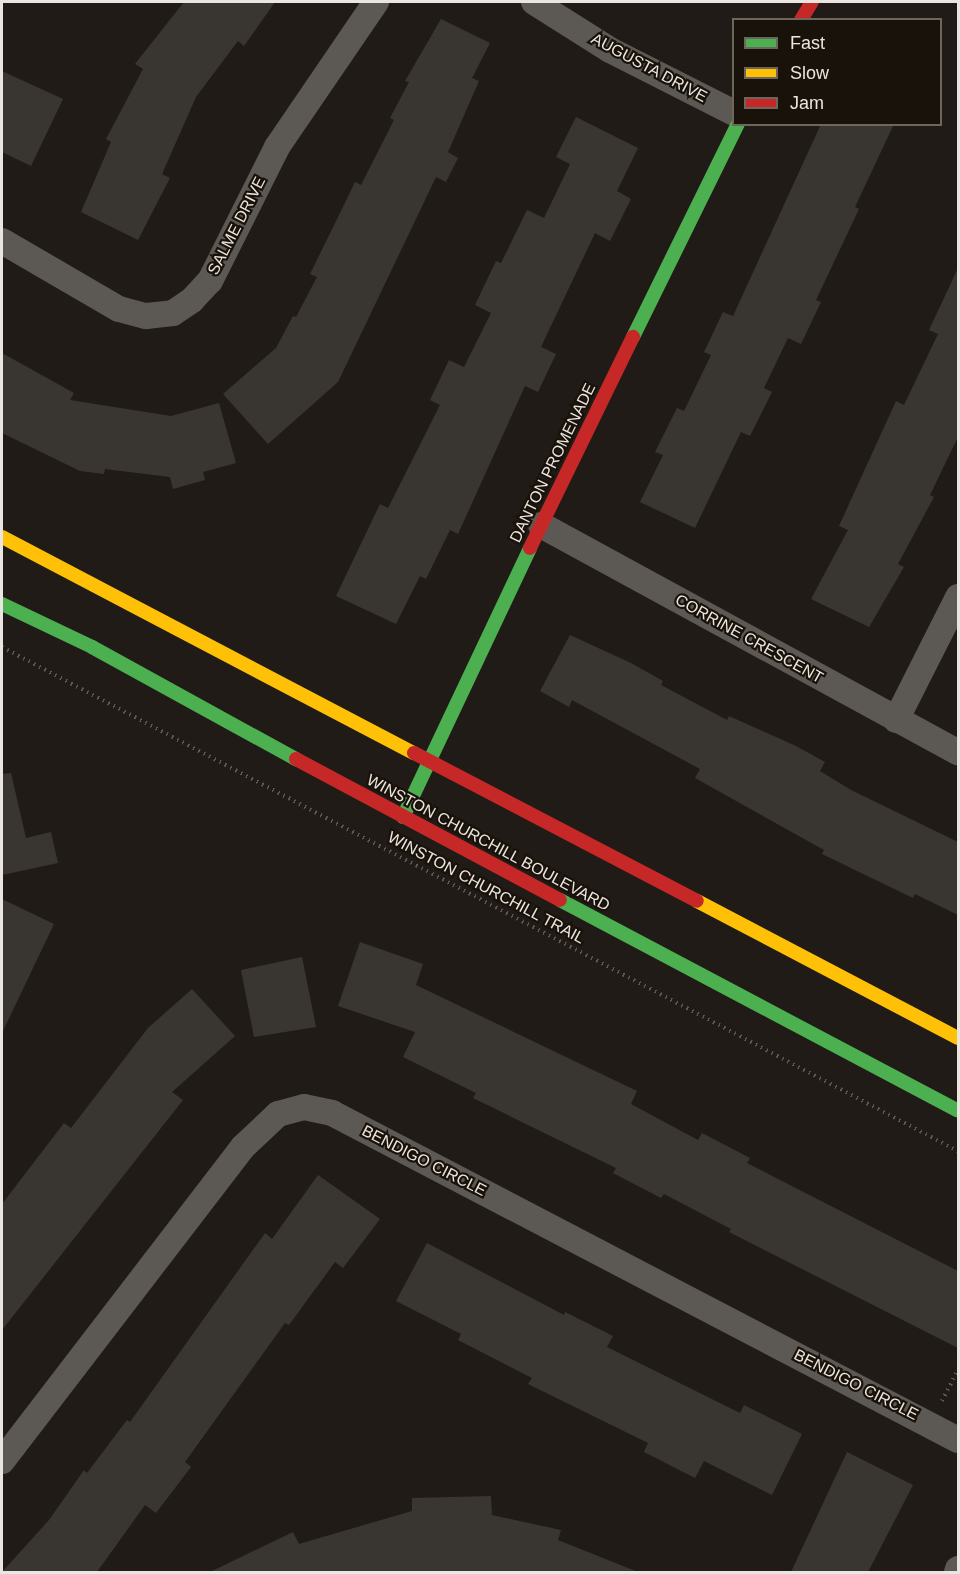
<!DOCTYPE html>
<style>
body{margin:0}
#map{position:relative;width:960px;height:1574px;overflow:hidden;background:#201b16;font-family:Helvetica,sans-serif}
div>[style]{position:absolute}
.building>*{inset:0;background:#393632}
.path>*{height:4px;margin-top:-2px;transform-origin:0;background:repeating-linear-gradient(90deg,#5b5855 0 1.5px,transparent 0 6px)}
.street>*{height:26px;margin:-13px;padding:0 13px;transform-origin:13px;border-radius:13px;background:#5c5955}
.fast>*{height:14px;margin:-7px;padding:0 7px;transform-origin:7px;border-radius:7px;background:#4caf50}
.slow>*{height:14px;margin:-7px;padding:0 7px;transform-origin:7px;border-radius:7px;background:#ffc107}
.jam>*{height:14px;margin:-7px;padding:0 7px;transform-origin:7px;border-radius:7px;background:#c62828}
span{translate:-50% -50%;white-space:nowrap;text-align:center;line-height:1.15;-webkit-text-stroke:4.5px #19120a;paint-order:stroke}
.street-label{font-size:16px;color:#ebe5df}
.frame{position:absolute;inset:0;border:3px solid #ebe5df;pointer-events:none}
.legend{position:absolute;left:732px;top:18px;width:210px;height:108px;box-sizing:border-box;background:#19120a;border:2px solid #6d665f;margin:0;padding:8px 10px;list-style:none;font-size:18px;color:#ebe5df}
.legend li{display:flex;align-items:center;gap:12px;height:30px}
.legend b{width:30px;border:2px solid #6d665f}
</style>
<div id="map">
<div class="building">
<div style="clip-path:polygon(184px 2px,275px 2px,244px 46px,238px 41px,196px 97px,162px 174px,170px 178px,138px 240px,81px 212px,111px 142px,106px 139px,143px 69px,135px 64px)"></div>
<div style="clip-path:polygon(441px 19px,490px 43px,472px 78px,479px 81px,448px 152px,458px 158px,446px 182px,436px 177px,338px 382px,268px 444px,223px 394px,276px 348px,293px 316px,296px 317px,317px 277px,310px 274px,341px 211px,355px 182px,361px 185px,394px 120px,390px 118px,409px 82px,405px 81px)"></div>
<div style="clip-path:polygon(2px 71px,63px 99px,31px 166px,2px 152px)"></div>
<div style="clip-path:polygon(576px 117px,638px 148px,617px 191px,631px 199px,610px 241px,595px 233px,541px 347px,556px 354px,538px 392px,525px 386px,458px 534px,450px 530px,426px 579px,420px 576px,396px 624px,336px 596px,380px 504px,388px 508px,440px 405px,430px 400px,449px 360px,464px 367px,491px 313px,475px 305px,496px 261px,501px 263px,527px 210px,544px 218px,570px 164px,556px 157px)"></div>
<div style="clip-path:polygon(821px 124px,894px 124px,855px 207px,859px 209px,816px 300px,821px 302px,801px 344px,788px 338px,764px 388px,772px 392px,750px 436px,741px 432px,695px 528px,640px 502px,663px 455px,655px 452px,677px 408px,684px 411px,711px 355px,704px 352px,723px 312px,733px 316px)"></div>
<div style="clip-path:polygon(958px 268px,958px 437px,930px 495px,934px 497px,898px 564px,904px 567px,869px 627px,811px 599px,848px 530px,839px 526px,896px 401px,904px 405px,938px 334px,929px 330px)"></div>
<div style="clip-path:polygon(2px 353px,74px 393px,70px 400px,171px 416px,219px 403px,236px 463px,203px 472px,205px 480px,173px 489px,170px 477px,105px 469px,104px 474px,80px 471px,2px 433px)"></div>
<div style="clip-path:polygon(570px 635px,631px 663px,663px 681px,661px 685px,727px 720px,729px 716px,796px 746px,825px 762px,820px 771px,851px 790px,958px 842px,958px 915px,915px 894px,913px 898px,822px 854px,824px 850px,695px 778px,700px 769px,572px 700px,569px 707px,540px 691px)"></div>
<div style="clip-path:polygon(11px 773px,26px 838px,51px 832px,58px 863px,2px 875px,2px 774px)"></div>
<div style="clip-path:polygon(2px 899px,54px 924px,2px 1033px)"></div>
<div style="clip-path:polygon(360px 942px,423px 964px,416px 985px,637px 1091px,631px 1104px,698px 1140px,702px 1133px,750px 1158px,747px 1163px,958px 1271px,958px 1348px,729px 1232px,731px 1229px,664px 1194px,661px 1198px,613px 1173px,616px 1168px,473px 1098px,476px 1093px,403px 1057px,415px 1032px,338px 1006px)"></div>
<div style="clip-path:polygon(302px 957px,316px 1027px,254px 1037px,241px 970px)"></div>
<div style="clip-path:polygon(192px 989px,235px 1036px,172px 1092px,183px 1100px,2px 1330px,2px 1204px,64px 1123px,71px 1128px,148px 1028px)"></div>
<div style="clip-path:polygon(318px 1175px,380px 1219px,343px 1268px,335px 1262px,289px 1325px,285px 1323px,185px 1462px,191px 1467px,156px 1513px,145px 1505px,97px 1572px,2px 1572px,49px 1520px,84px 1470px,87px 1473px,127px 1420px,130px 1422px,265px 1233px,272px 1239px)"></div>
<div style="clip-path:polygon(427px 1243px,564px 1315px,565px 1312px,613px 1336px,607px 1347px,740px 1413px,744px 1405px,802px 1434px,772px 1495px,704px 1461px,695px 1478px,644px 1452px,648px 1443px,528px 1384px,532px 1378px,458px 1340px,461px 1334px,396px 1301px)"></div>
<div style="clip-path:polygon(847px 1452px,913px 1485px,868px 1572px,791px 1572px)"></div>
<div style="clip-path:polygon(491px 1496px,492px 1515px,561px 1530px,558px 1540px,638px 1572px,210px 1572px,293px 1532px,299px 1544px,412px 1511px,412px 1498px)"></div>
</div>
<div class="path">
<div style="left:2px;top:647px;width:1081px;rotate:27.8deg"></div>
<div style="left:942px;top:1401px;width:35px;rotate:-63deg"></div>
</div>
<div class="street">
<div style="left:534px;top:2px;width:90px;rotate:32.3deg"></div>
<div style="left:610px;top:50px;width:139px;rotate:26.9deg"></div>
<div style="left:2px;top:241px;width:135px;rotate:30.2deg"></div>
<div style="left:119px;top:309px;width:28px;rotate:15deg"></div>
<div style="left:146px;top:316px;width:27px;rotate:-6deg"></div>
<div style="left:173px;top:313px;width:23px;rotate:-34deg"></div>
<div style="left:192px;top:300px;width:26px;rotate:-47deg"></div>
<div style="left:210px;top:281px;width:150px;rotate:-63.4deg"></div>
<div style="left:277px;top:147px;width:176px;rotate:-55.7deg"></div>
<div style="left:541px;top:525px;width:475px;rotate:28.6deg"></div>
<div style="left:896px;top:720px;width:138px;rotate:-63.2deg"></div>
<div style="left:2px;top:1461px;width:396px;rotate:-52.5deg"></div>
<div style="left:243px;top:1147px;width:48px;rotate:-43.3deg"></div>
<div style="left:278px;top:1114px;width:27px;rotate:-15deg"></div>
<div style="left:304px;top:1107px;width:29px;rotate:12deg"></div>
<div style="left:332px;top:1113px;width:706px;rotate:27.58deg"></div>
<div style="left:957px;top:1572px;width:3px;rotate:-72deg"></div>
</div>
<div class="fast">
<div style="left:633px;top:337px;width:237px;rotate:-63.8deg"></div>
<div style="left:2px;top:604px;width:100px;rotate:25.5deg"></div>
<div style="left:92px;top:647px;width:233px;rotate:28.8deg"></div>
<div style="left:403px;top:817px;width:297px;rotate:-64.7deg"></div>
<div style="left:560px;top:900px;width:450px;rotate:27.9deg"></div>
</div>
<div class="slow">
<div style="left:2px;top:537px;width:465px;rotate:27.7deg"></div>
<div style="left:697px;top:901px;width:295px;rotate:27.7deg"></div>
</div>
<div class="jam">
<div style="left:801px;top:20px;width:21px;rotate:-59deg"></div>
<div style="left:530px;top:548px;width:235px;rotate:-64deg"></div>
<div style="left:414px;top:753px;width:319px;rotate:27.6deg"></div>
<div style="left:296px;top:759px;width:299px;rotate:28.1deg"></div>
</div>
<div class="street-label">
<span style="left:649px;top:68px;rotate:28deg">AUGUSTA DRIVE</span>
<span style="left:237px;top:226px;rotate:-63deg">SALME DRIVE</span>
<span style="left:553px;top:463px;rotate:-64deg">DANTON PROMENADE</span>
<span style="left:749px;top:639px;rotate:29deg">CORRINE CRESCENT</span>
<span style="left:488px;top:843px;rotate:28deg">WINSTON CHURCHILL BOULEVARD</span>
<span style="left:486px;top:888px;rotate:28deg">WINSTON CHURCHILL TRAIL</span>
<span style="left:424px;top:1161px;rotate:27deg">BENDIGO CIRCLE</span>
<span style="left:856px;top:1385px;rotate:27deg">BENDIGO CIRCLE</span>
</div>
<div class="frame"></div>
<ul class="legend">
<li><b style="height:8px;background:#4caf50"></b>Fast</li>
<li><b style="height:8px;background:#ffc107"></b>Slow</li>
<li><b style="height:8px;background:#c62828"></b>Jam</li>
</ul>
</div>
